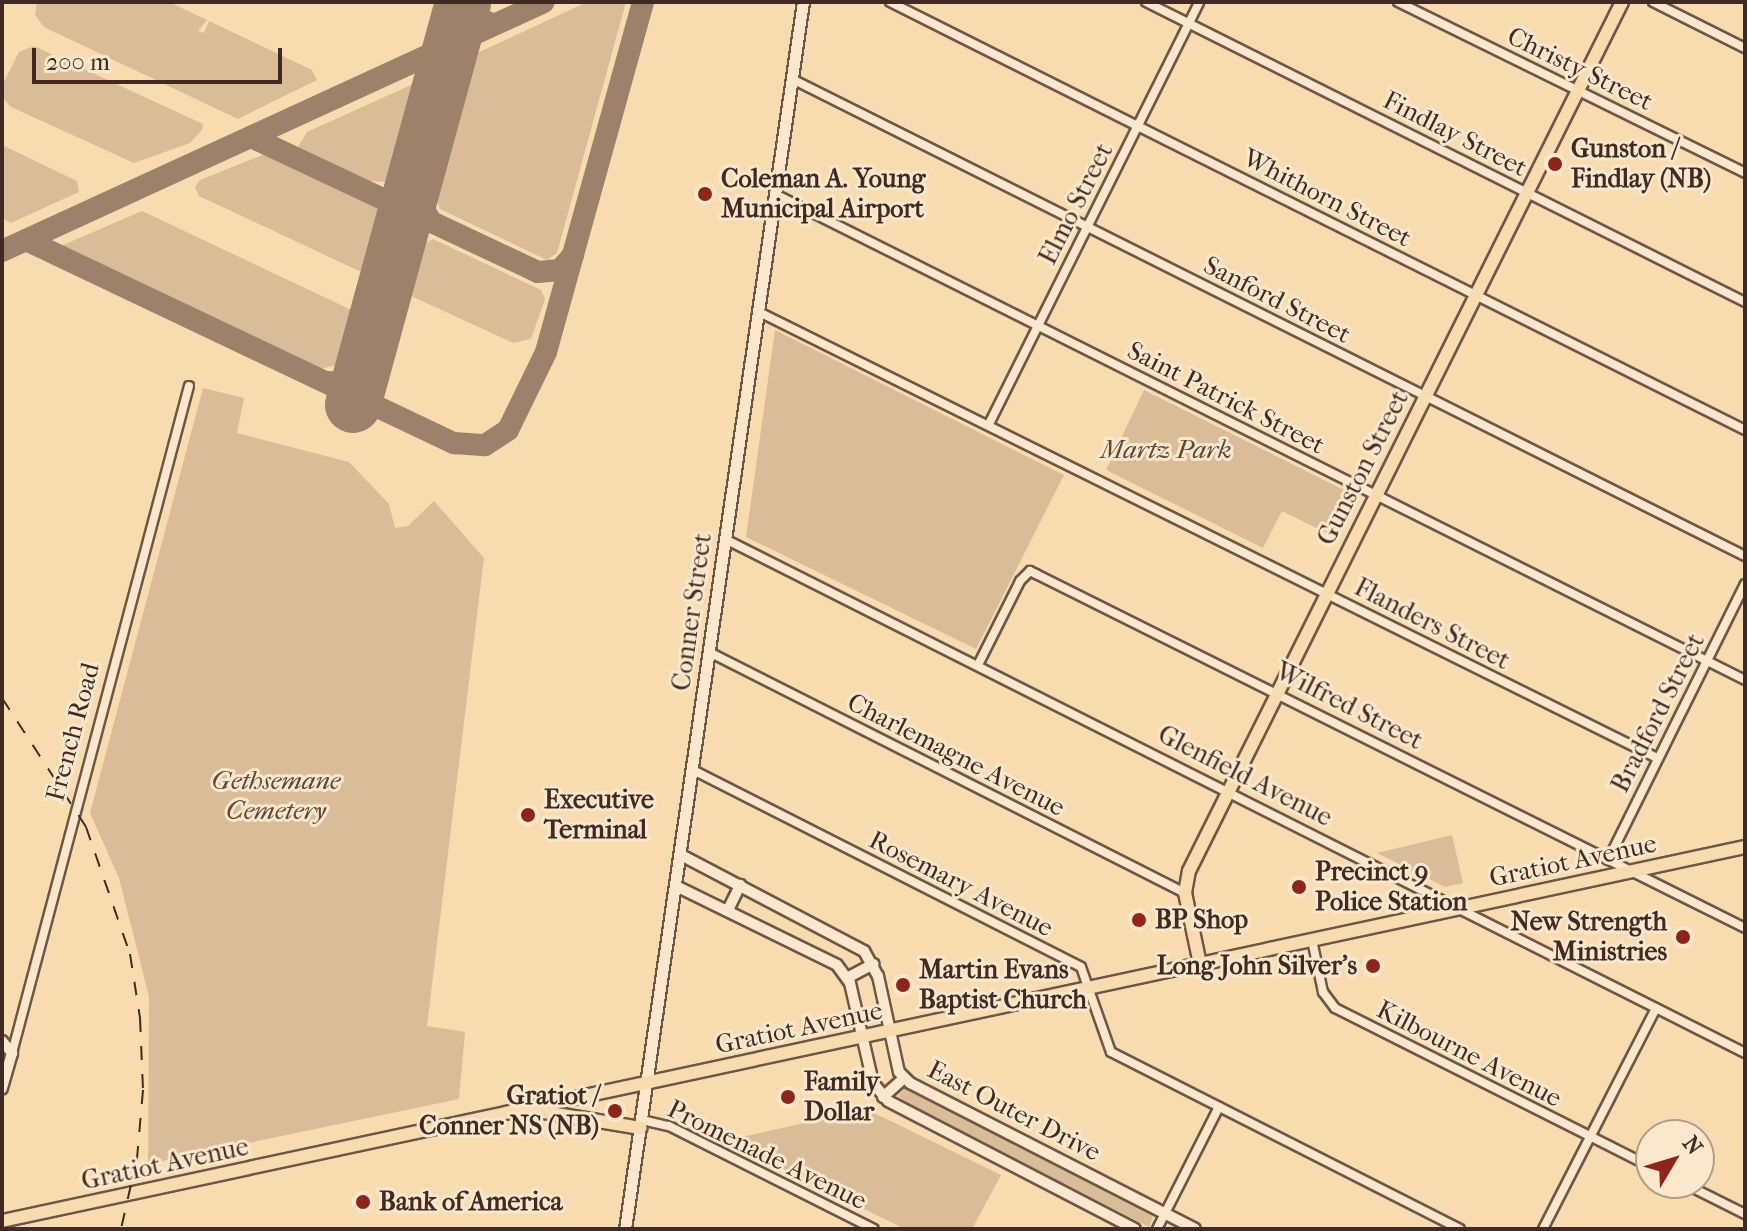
<!DOCTYPE html>
<style>
body{margin:0}
#map{position:relative;width:1747px;height:1231px;overflow:hidden;background:#f9dbb0;font-family:"IM FELL French Canon",serif}
div>[style]{position:absolute}
.green>*{inset:0;background:#dabd98}
.taxiway>*{height:22px;margin:-11px;padding:0 11px;transform-origin:11px;border-radius:11px;background:#9c826a}
.runway>*{height:56px;margin:-28px;padding:0 28px;transform-origin:28px;border-radius:28px;background:#9c826a}
.roads{filter:drop-shadow(2px 0 #6e5646) drop-shadow(-2px 0 #6e5646) drop-shadow(0 2px #6e5646) drop-shadow(0 -2px #6e5646)}
.minor>*{height:8px;margin:-4px;padding:0 4px;transform-origin:4px;border-radius:4px;background:#fbe8cc}
.tertiary>*{height:10px;margin:-5px;padding:0 5px;transform-origin:5px;border-radius:5px;background:#fbe8cc}
.secondary>*{height:11px;margin:-5.5px;padding:0 5.5px;transform-origin:5.5px;border-radius:5.5px;background:#fbe8cc}
.primary>*{height:12px;margin:-6px;padding:0 6px;transform-origin:6px;border-radius:6px;background:#f9dbb0}
.rail>*{height:2px;margin-top:-1px;transform-origin:0;background:repeating-linear-gradient(90deg,#402a23 0 14px,transparent 0 28px)}
.dots>*{width:22px;height:22px;translate:-50% -50%;box-sizing:border-box;border:4px solid #fbe8cc;border-radius:50%}
span{translate:-50% -50%;white-space:nowrap;text-align:center;line-height:1.15;-webkit-text-stroke:6px #fbe8cc;paint-order:stroke}
.street-label{font-size:26px;color:#402a23}
.poi-label{font-size:26px;color:#402a23;font-weight:700}
.left{translate:0 -50%;text-align:left}
.right{translate:-100% -50%;text-align:right}
.park-label{font-size:26px;color:#5f473a;font-style:italic}
.frame{position:absolute;inset:0;border:4px solid #402a23;pointer-events:none}
.north{position:absolute;left:1635px;top:1119px;width:80px;height:80px;box-sizing:border-box;background:#fbe8cc;border:2px solid #b09c88;border-radius:50%;rotate:52deg;font-size:22px;font-weight:700;line-height:32px;text-align:center;color:#402a23}
.north::after{content:'';display:block;margin:auto;width:28px;height:36px;background:#8f2418;clip-path:polygon(50% 0,100% 100%,50% 72%,0 100%)}
.scale{position:absolute;left:32px;top:48px;width:250px;height:36px;box-sizing:border-box;border:4px solid #402a23;border-top:0;padding-left:10px;font-size:24px;line-height:28px;white-space:nowrap;color:#402a23;-webkit-text-stroke:6px #fbe8cc;paint-order:stroke}
</style>
<div id="map">
<div class="green">
<div style="clip-path:polygon(37px 2px,169px 2px,207px 20px,198px 31px,204px 33px,209px 21px,312px 70px,317px 80px,238px 119px,44px 27px,35px 15px)"></div>
<div style="clip-path:polygon(587px 2px,626px 2px,557px 253px,547px 260px,440px 209px,432px 190px,465px 66px,475px 54px)"></div>
<div style="clip-path:polygon(34px 46px,203px 124px,202px 130px,190px 143px,134px 163px,11px 107px,3px 98px,3px 84px,19px 52px)"></div>
<div style="clip-path:polygon(411px 85px,418px 94px,395px 173px,386px 182px,369px 181px,298px 147px,307px 132px)"></div>
<div style="clip-path:polygon(2px 145px,77px 181px,79px 192px,11px 223px,2px 218px)"></div>
<div style="clip-path:polygon(265px 154px,378px 208px,382px 223px,370px 267px,359px 271px,199px 196px,195px 187px,200px 180px)"></div>
<div style="clip-path:polygon(142px 211px,358px 313px,343px 364px,320px 369px,61px 246px)"></div>
<div style="clip-path:polygon(433px 239px,541px 290px,545px 299px,531px 339px,513px 343px,411px 296px,406px 282px,416px 248px)"></div>
<div style="clip-path:polygon(775px 330px,1064px 475px,976px 649px,746px 537px)"></div>
<div style="clip-path:polygon(203px 388px,244px 398px,237px 433px,349px 462px,389px 504px,395px 528px,408px 526px,434px 501px,484px 558px,427px 1026px,465px 1032px,459px 1099px,148px 1164px,149px 997px,119px 878px,90px 813px)"></div>
<div style="clip-path:polygon(1144px 390px,1358px 497px,1337px 538px,1282px 511px,1263px 548px,1106px 470px)"></div>
<div style="clip-path:polygon(1452px 835px,1463px 883px,1445px 887px,1377px 853px)"></div>
<div style="clip-path:polygon(905px 1088px,1147px 1212px,1153px 1217px,1149px 1227px,911px 1106px,898px 1096px)"></div>
<div style="clip-path:polygon(866px 1109px,1001px 1175px,972px 1229px,905px 1229px,724px 1141px)"></div>
</div>
<div class="taxiway">
<div style="left:468px;top:2px;width:16px;rotate:60deg"></div>
<div style="left:476px;top:16px;width:19px;rotate:28deg"></div>
<div style="left:251px;top:137px;width:317px;rotate:25.2deg"></div>
<div style="left:538px;top:272px;width:22px;rotate:-5deg"></div>
<div style="left:560px;top:270px;width:20px;rotate:-49deg"></div>
<div style="left:419px;top:166px;width:33px;rotate:93deg"></div>
<div style="left:417px;top:199px;width:25px;rotate:58deg"></div>
<div style="left:26px;top:240px;width:474px;rotate:25.4deg"></div>
<div style="left:454px;top:443px;width:31px;rotate:4deg"></div>
<div style="left:485px;top:445px;width:27px;rotate:-33deg"></div>
<div style="left:508px;top:430px;width:87px;rotate:-64deg"></div>
<div style="left:546px;top:352px;width:363px;rotate:-74.5deg"></div>
<div style="left:2px;top:251px;width:596px;rotate:-24.67deg"></div>
<div style="left:327px;top:382px;width:19px;rotate:3deg"></div>
<div style="left:346px;top:383px;width:19px;rotate:-35deg"></div>
</div>
<div class="runway">
<div style="left:353px;top:405px;width:418px;rotate:-74.7deg"></div>
</div>
<div class="roads">
<div class="minor">
<div style="left:890px;top:2px;width:956px;rotate:26.59deg"></div>
<div style="left:1146px;top:2px;width:670px;rotate:26.6deg"></div>
<div style="left:1398px;top:2px;width:387px;rotate:26.2deg"></div>
<div style="left:1653px;top:2px;width:103px;rotate:26.6deg"></div>
<div style="left:792px;top:79px;width:1066px;rotate:26.59deg"></div>
<div style="left:775px;top:194px;width:1085px;rotate:26.61deg"></div>
<div style="left:759px;top:312px;width:1003px;rotate:26.41deg"></div>
<div style="left:989px;top:424px;width:471px;rotate:-63.5deg"></div>
<div style="left:725px;top:539px;width:1142px;rotate:26.74deg"></div>
<div style="left:709px;top:652px;width:534px;rotate:26.85deg"></div>
<div style="left:978px;top:665px;width:94px;rotate:-63.4deg"></div>
<div style="left:1020px;top:581px;width:14px;rotate:-45deg"></div>
<div style="left:1030px;top:571px;width:7px;rotate:27deg"></div>
<div style="left:1036px;top:574px;width:792px;rotate:26.53deg"></div>
<div style="left:693px;top:770px;width:435px;rotate:26.9deg"></div>
<div style="left:1081px;top:967px;width:90px;rotate:70.6deg"></div>
<div style="left:1111px;top:1052px;width:391px;rotate:26.9deg"></div>
<div style="left:1608px;top:860px;width:308px;rotate:-63.6deg"></div>
<div style="left:1312px;top:940px;width:53px;rotate:78.1deg"></div>
<div style="left:1323px;top:992px;width:20px;rotate:53deg"></div>
<div style="left:1335px;top:1008px;width:354px;rotate:26.7deg"></div>
<div style="left:12px;top:1053px;width:690px;rotate:-75.14deg"></div>
<div style="left:642px;top:1120px;width:28px;rotate:13deg"></div>
<div style="left:669px;top:1126px;width:229px;rotate:26.7deg"></div>
<div style="left:1683px;top:1183px;width:69px;rotate:26.6deg"></div>
<div style="left:1157px;top:1229px;width:137px;rotate:-63.1deg"></div>
<div style="left:1543px;top:1229px;width:248px;rotate:-62.9deg"></div>
</div>
<div class="tertiary">
<div style="left:681px;top:855px;width:207px;rotate:27.7deg"></div>
<div style="left:864px;top:951px;width:29px;rotate:61deg"></div>
<div style="left:878px;top:976px;width:98px;rotate:77.7deg"></div>
<div style="left:899px;top:1072px;width:16px;rotate:45deg"></div>
<div style="left:910px;top:1083px;width:320px;rotate:27.1deg"></div>
<div style="left:676px;top:886px;width:179px;rotate:26.1deg"></div>
<div style="left:837px;top:965px;width:22px;rotate:54deg"></div>
<div style="left:850px;top:983px;width:103px;rotate:77deg"></div>
<div style="left:873px;top:1083px;width:23px;rotate:50deg"></div>
<div style="left:888px;top:1101px;width:278px;rotate:27.4deg"></div>
<div style="left:728px;top:910px;width:28px;rotate:-64deg"></div>
<div style="left:847px;top:978px;width:30px;rotate:-28deg"></div>
<div style="left:2px;top:1041px;width:16px;rotate:50deg"></div>
<div style="left:12px;top:1053px;width:37px;rotate:106deg"></div>
<div style="left:883px;top:1097px;width:28px;rotate:-42deg"></div>
</div>
<div class="secondary">
<div style="left:625px;top:1229px;width:1240px;rotate:-81.75deg"></div>
</div>
<div class="primary">
<div style="left:1200px;top:964px;width:73px;rotate:-101.9deg"></div>
<div style="left:1185px;top:893px;width:22px;rotate:-80deg"></div>
<div style="left:1189px;top:871px;width:971px;rotate:-63.51deg"></div>
<div style="left:532px;top:1110px;width:110px;rotate:9.4deg"></div>
<div style="left:2px;top:1221px;width:1783px;rotate:-12.11deg"></div>
</div>
</div>
<div class="rail">
<div style="left:2px;top:698px;width:154px;rotate:56.9deg"></div>
<div style="left:86px;top:827px;width:134px;rotate:70.9deg"></div>
<div style="left:130px;top:954px;width:65px;rotate:81.1deg"></div>
<div style="left:140px;top:1018px;width:72px;rotate:87.6deg"></div>
<div style="left:143px;top:1090px;width:68px;rotate:95deg"></div>
<div style="left:137px;top:1158px;width:73px;rotate:102.7deg"></div>
</div>
<div class="dots">
<div style="left:1555px;top:164px;background:#8f2418"></div>
<div style="left:705px;top:194px;background:#8f2418"></div>
<div style="left:528px;top:815px;background:#8f2418"></div>
<div style="left:1299px;top:887px;background:#8f2418"></div>
<div style="left:1139px;top:920px;background:#8f2418"></div>
<div style="left:1683px;top:937px;background:#8f2418"></div>
<div style="left:1373px;top:966px;background:#8f2418"></div>
<div style="left:903px;top:985px;background:#8f2418"></div>
<div style="left:788px;top:1097px;background:#8f2418"></div>
<div style="left:615px;top:1111px;background:#8f2418"></div>
<div style="left:363px;top:1202px;background:#8f2418"></div>
</div>
<div class="street-label">
<span style="left:1580px;top:69px;rotate:26deg">Christy Street</span>
<span style="left:1455px;top:134px;rotate:27deg">Findlay Street</span>
<span style="left:1327px;top:198px;rotate:27deg">Whithorn Street</span>
<span style="left:1076px;top:204px;rotate:-63deg">Elmo Street</span>
<span style="left:1277px;top:300px;rotate:27deg">Sanford Street</span>
<span style="left:1226px;top:398px;rotate:27deg">Saint Patrick Street</span>
<span style="left:1363px;top:468px;rotate:-63deg">Gunston Street</span>
<span style="left:692px;top:612px;rotate:-82deg">Conner Street</span>
<span style="left:1432px;top:624px;rotate:27deg">Flanders Street</span>
<span style="left:1349px;top:706px;rotate:27deg">Wilfred Street</span>
<span style="left:1658px;top:713px;rotate:-63deg">Bradford Street</span>
<span style="left:73px;top:732px;rotate:-75deg">French Road</span>
<span style="left:956px;top:755px;rotate:27deg">Charlemagne Avenue</span>
<span style="left:1245px;top:776px;rotate:27deg">Glenfield Avenue</span>
<span style="left:1573px;top:861px;rotate:-12deg">Gratiot Avenue</span>
<span style="left:961px;top:884px;rotate:27deg">Rosemary Avenue</span>
<span style="left:799px;top:1028px;rotate:-12deg">Gratiot Avenue</span>
<span style="left:1469px;top:1054px;rotate:27deg">Kilbourne Avenue</span>
<span style="left:1014px;top:1111px;rotate:27deg">East Outer Drive</span>
<span style="left:767px;top:1155px;rotate:26deg">Promenade Avenue</span>
<span style="left:165px;top:1164px;rotate:-12deg">Gratiot Avenue</span>
</div>
<div class="poi-label">
<span class="left" style="left:1571px;top:164px">Gunston /<br>Findlay (NB)</span>
<span class="left" style="left:721px;top:194px">Coleman A. Young<br>Municipal Airport</span>
<span class="left" style="left:544px;top:815px">Executive<br>Terminal</span>
<span class="left" style="left:1315px;top:887px">Precinct 9<br>Police Station</span>
<span class="left" style="left:1155px;top:920px">BP Shop</span>
<span class="right" style="left:1667px;top:937px">New Strength<br>Ministries</span>
<span class="right" style="left:1357px;top:966px">Long John Silver's</span>
<span class="left" style="left:919px;top:985px">Martin Evans<br>Baptist Church</span>
<span class="left" style="left:804px;top:1097px">Family<br>Dollar</span>
<span class="right" style="left:599px;top:1111px">Gratiot /<br>Conner NS (NB)</span>
<span class="left" style="left:379px;top:1202px">Bank of America</span>
</div>
<div class="park-label">
<span style="left:1166px;top:450px">Martz Park</span>
<span style="left:276px;top:796px">Gethsemane<br>Cemetery</span>
</div>
<div class="frame"></div>
<div class="north">N</div>
<div class="scale">200 m</div>
</div>
